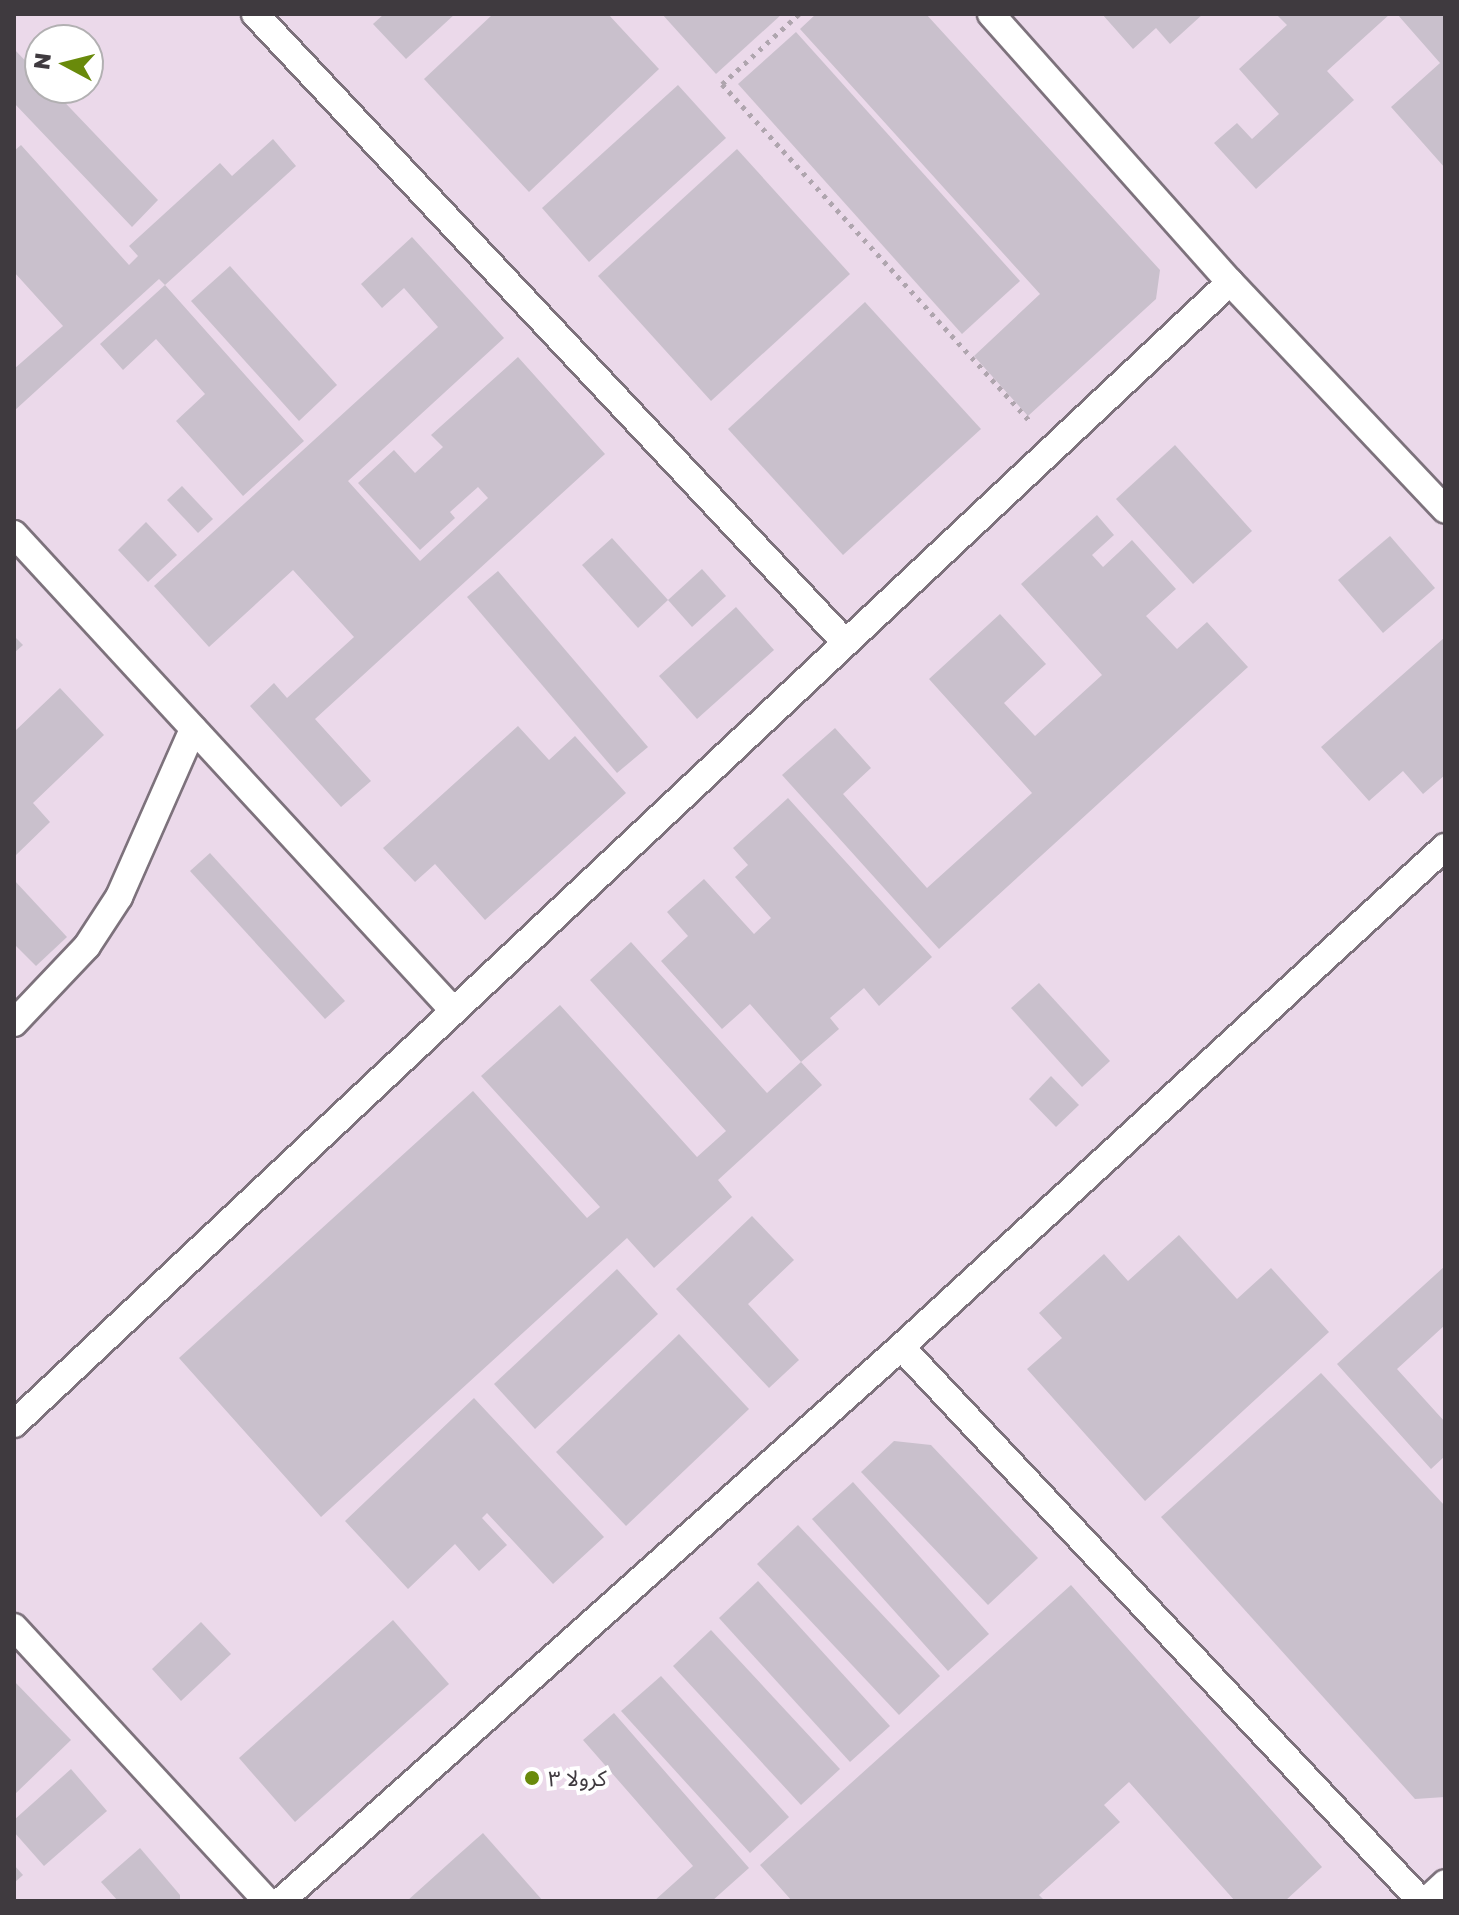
<!DOCTYPE html>
<meta charset="utf-8">
<style>
body{margin:0}
#map{position:relative;width:1459px;height:1915px;overflow:hidden;background:#f5e9f4;font-family:"Golos Text","Noto Sans Arabic",sans-serif}
div>[style]{position:absolute}
.built>*{inset:0;background:#ebd9ea}
.building>*{inset:0;background:#c9c0cc}
.path>*{height:5px;margin-top:-2.5px;transform-origin:0;background:repeating-linear-gradient(90deg,#afa5ae 0 4px,transparent 0 10px)}
.roads{filter:drop-shadow(2px 0 #7d727c) drop-shadow(-2px 0 #7d727c) drop-shadow(0 2px #7d727c) drop-shadow(0 -2px #7d727c)}
.service>*{height:26px;margin:-13px;padding:0 13px;transform-origin:13px;border-radius:13px;background:#fff}
.dots>*{width:22px;height:22px;translate:-50% -50%;box-sizing:border-box;border:4px solid #fff;border-radius:50%}
span{translate:-50% -50%;white-space:nowrap;text-align:center;line-height:1.15;-webkit-text-stroke:8px #fff;paint-order:stroke}
.poi-label{font-size:22px;color:#3f3a3f}
.left{translate:0 -50%;text-align:left}
.frame{position:absolute;inset:0;border:16px solid #3f3a3f;pointer-events:none}
.north{position:absolute;left:24px;top:24px;width:80px;height:80px;box-sizing:border-box;background:#fff;border:2px solid #b2b0b2;border-radius:50%;rotate:277deg;font-size:22px;font-weight:700;line-height:32px;text-align:center;color:#3f3a3f}
.north::after{content:'';display:block;margin:auto;width:28px;height:36px;background:#698a0b;clip-path:polygon(50% 0,100% 100%,50% 72%,0 100%)}
</style>
<div id="map">
<div class="built">
<div style="clip-path:polygon(evenodd,14px 14px,1445px 14px,1445px 1901px,14px 1901px,14px 14px,40px 40px,88px 40px,88px 88px,40px 88px,40px 40px)"></div>
</div>
<div class="building">
<div style="clip-path:polygon(384px 14px,455px 14px,406px 59px,373px 24px)"></div>
<div style="clip-path:polygon(493px 14px,608px 14px,659px 69px,529px 192px,424px 79px)"></div>
<div style="clip-path:polygon(662px 14px,782px 14px,716px 74px)"></div>
<div style="clip-path:polygon(816px 14px,926px 14px,1160px 270px,1156px 299px,1028px 416px,974px 356px,1040px 294px,800px 29px)"></div>
<div style="clip-path:polygon(1102px 14px,1203px 14px,1170px 44px,1156px 28px,1133px 49px)"></div>
<div style="clip-path:polygon(1276px 14px,1390px 14px,1327px 71px,1354px 100px,1256px 189px,1214px 143px,1237px 123px,1252px 139px,1279px 114px,1239px 69px,1287px 25px)"></div>
<div style="clip-path:polygon(1397px 14px,1445px 14px,1445px 168px,1391px 107px,1440px 63px)"></div>
<div style="clip-path:polygon(796px 32px,1020px 281px,962px 334px,738px 84px)"></div>
<div style="clip-path:polygon(14px 49px,40px 76px,40px 88px,51px 88px,158px 200px,132px 227px,14px 103px)"></div>
<div style="clip-path:polygon(678px 85px,726px 138px,589px 262px,542px 208px)"></div>
<div style="clip-path:polygon(273px 139px,296px 166px,165px 285px,159px 279px,14px 411px,14px 369px,63px 326px,14px 272px,14px 151px,21px 145px,129px 265px,138px 256px,129px 246px,220px 163px,232px 176px)"></div>
<div style="clip-path:polygon(737px 149px,850px 274px,711px 401px,598px 276px)"></div>
<div style="clip-path:polygon(412px 237px,504px 338px,348px 481px,420px 561px,488px 498px,478px 487px,450px 512px,455px 518px,420px 550px,358px 483px,394px 450px,415px 473px,443px 447px,431px 435px,518px 357px,605px 454px,315px 719px,371px 781px,341px 807px,250px 706px,274px 683px,287px 698px,354px 637px,293px 570px,209px 647px,154px 586px,438px 327px,404px 288px,382px 308px,361px 284px)"></div>
<div style="clip-path:polygon(230px 266px,337px 385px,299px 421px,191px 301px)"></div>
<div style="clip-path:polygon(165px 285px,304px 441px,243px 496px,176px 421px,205px 394px,156px 339px,123px 370px,100px 344px)"></div>
<div style="clip-path:polygon(865px 302px,981px 429px,843px 555px,728px 429px)"></div>
<div style="clip-path:polygon(1175px 445px,1252px 531px,1193px 584px,1116px 499px)"></div>
<div style="clip-path:polygon(182px 486px,213px 519px,198px 533px,167px 500px)"></div>
<div style="clip-path:polygon(1097px 515px,1114px 535px,1092px 555px,1103px 567px,1132px 540px,1176px 589px,1146px 616px,1177px 649px,1207px 622px,1248px 667px,939px 949px,782px 775px,835px 728px,871px 768px,843px 794px,927px 888px,1032px 793px,929px 679px,1000px 614px,1046px 664px,1004px 703px,1035px 736px,1102px 675px,1021px 584px)"></div>
<div style="clip-path:polygon(146px 522px,177px 555px,148px 582px,118px 550px)"></div>
<div style="clip-path:polygon(1390px 536px,1435px 588px,1383px 633px,1338px 580px)"></div>
<div style="clip-path:polygon(612px 538px,668px 600px,638px 628px,582px 565px)"></div>
<div style="clip-path:polygon(702px 569px,726px 596px,692px 627px,668px 600px)"></div>
<div style="clip-path:polygon(498px 571px,648px 747px,617px 773px,467px 597px)"></div>
<div style="clip-path:polygon(736px 607px,774px 650px,697px 719px,659px 676px)"></div>
<div style="clip-path:polygon(14px 636px,23px 645px,14px 653px)"></div>
<div style="clip-path:polygon(1445px 637px,1445px 775px,1423px 794px,1403px 771px,1369px 801px,1321px 747px)"></div>
<div style="clip-path:polygon(60px 688px,104px 735px,33px 803px,50px 822px,14px 857px,14px 732px)"></div>
<div style="clip-path:polygon(518px 726px,549px 760px,575px 736px,626px 793px,485px 920px,435px 864px,415px 882px,383px 848px)"></div>
<div style="clip-path:polygon(788px 798px,932px 957px,879px 1006px,864px 988px,830px 1018px,839px 1029px,801px 1062px,750px 1004px,722px 1029px,661px 961px,688px 936px,667px 912px,704px 879px,754px 934px,771px 918px,735px 877px,748px 865px,733px 848px)"></div>
<div style="clip-path:polygon(210px 853px,345px 1001px,325px 1019px,190px 871px)"></div>
<div style="clip-path:polygon(14px 880px,67px 937px,36px 966px,14px 944px)"></div>
<div style="clip-path:polygon(631px 942px,767px 1093px,801px 1062px,822px 1085px,718px 1180px,732px 1197px,654px 1268px,627px 1238px,321px 1517px,179px 1358px,473px 1091px,587px 1218px,600px 1207px,481px 1076px,560px 1005px,697px 1157px,726px 1131px,590px 980px)"></div>
<div style="clip-path:polygon(1039px 983px,1110px 1061px,1082px 1087px,1011px 1008px)"></div>
<div style="clip-path:polygon(1051px 1076px,1079px 1105px,1056px 1127px,1029px 1099px)"></div>
<div style="clip-path:polygon(752px 1216px,794px 1260px,748px 1304px,799px 1360px,769px 1388px,676px 1289px)"></div>
<div style="clip-path:polygon(1179px 1235px,1237px 1299px,1271px 1268px,1329px 1332px,1145px 1501px,1027px 1369px,1062px 1338px,1039px 1313px,1104px 1254px,1128px 1281px)"></div>
<div style="clip-path:polygon(1445px 1266px,1445px 1325px,1397px 1369px,1445px 1422px,1445px 1456px,1431px 1469px,1337px 1364px)"></div>
<div style="clip-path:polygon(617px 1269px,658px 1314px,535px 1429px,494px 1384px)"></div>
<div style="clip-path:polygon(679px 1334px,749px 1409px,626px 1526px,556px 1452px)"></div>
<div style="clip-path:polygon(1321px 1373px,1445px 1506px,1445px 1797px,1415px 1799px,1161px 1517px)"></div>
<div style="clip-path:polygon(474px 1398px,604px 1537px,553px 1584px,487px 1513px,482px 1518px,507px 1545px,479px 1571px,455px 1544px,408px 1589px,345px 1521px)"></div>
<div style="clip-path:polygon(894px 1441px,931px 1445px,1038px 1558px,988px 1605px,861px 1472px)"></div>
<div style="clip-path:polygon(853px 1482px,989px 1634px,948px 1671px,812px 1519px)"></div>
<div style="clip-path:polygon(798px 1525px,940px 1676px,899px 1715px,757px 1564px)"></div>
<div style="clip-path:polygon(758px 1581px,890px 1726px,850px 1762px,719px 1618px)"></div>
<div style="clip-path:polygon(1071px 1585px,1322px 1867px,1285px 1901px,1235px 1901px,1129px 1782px,1104px 1805px,1120px 1822px,1039px 1895px,1045px 1901px,792px 1901px,760px 1865px)"></div>
<div style="clip-path:polygon(393px 1620px,449px 1684px,295px 1822px,239px 1758px)"></div>
<div style="clip-path:polygon(201px 1622px,231px 1654px,181px 1701px,152px 1669px)"></div>
<div style="clip-path:polygon(711px 1630px,840px 1769px,801px 1805px,673px 1666px)"></div>
<div style="clip-path:polygon(661px 1676px,789px 1817px,750px 1853px,621px 1711px)"></div>
<div style="clip-path:polygon(14px 1681px,71px 1740px,14px 1795px)"></div>
<div style="clip-path:polygon(614px 1713px,749px 1868px,712px 1901px,654px 1901px,693px 1866px,583px 1740px)"></div>
<div style="clip-path:polygon(71px 1769px,107px 1811px,44px 1866px,14px 1832px,14px 1820px)"></div>
<div style="clip-path:polygon(483px 1833px,543px 1901px,407px 1901px,457px 1856px)"></div>
<div style="clip-path:polygon(140px 1848px,180px 1895px,180px 1901px,118px 1901px,101px 1882px)"></div>
<div style="clip-path:polygon(14px 1865px,23px 1875px,14px 1883px)"></div>
</div>
<div class="path">
<div style="left:799px;top:14px;width:104px;rotate:137.7deg"></div>
<div style="left:722px;top:84px;width:455px;rotate:47.6deg"></div>
</div>
<div class="roads">
<div class="service">
<div style="left:255px;top:14px;width:862px;rotate:46.79deg"></div>
<div style="left:991px;top:14px;width:359px;rotate:48.3deg"></div>
<div style="left:1230px;top:282px;width:313px;rotate:46.6deg"></div>
<div style="left:14px;top:534px;width:648px;rotate:47.32deg"></div>
<div style="left:14px;top:1023px;width:106px;rotate:-46.5deg"></div>
<div style="left:87px;top:946px;width:59px;rotate:-56.9deg"></div>
<div style="left:119px;top:897px;width:184px;rotate:-66.2deg"></div>
<div style="left:901px;top:1347px;width:760px;rotate:46.81deg"></div>
<div style="left:14px;top:1424px;width:1668px;rotate:-43.2deg"></div>
<div style="left:14px;top:1627px;width:373px;rotate:47.3deg"></div>
<div style="left:281px;top:1901px;width:831px;rotate:-41.78deg"></div>
<div style="left:901px;top:1347px;width:739px;rotate:-42.59deg"></div>
<div style="left:1426px;top:1901px;width:26px;rotate:-43deg"></div>
</div>
</div>
<div class="dots">
<div style="left:532px;top:1778px;background:#698a0b"></div>
</div>
<div class="poi-label">
<span class="left" style="left:548px;top:1778px">كرولا ٣</span>
</div>
<div class="frame"></div>
<div class="north">N</div>
</div>
